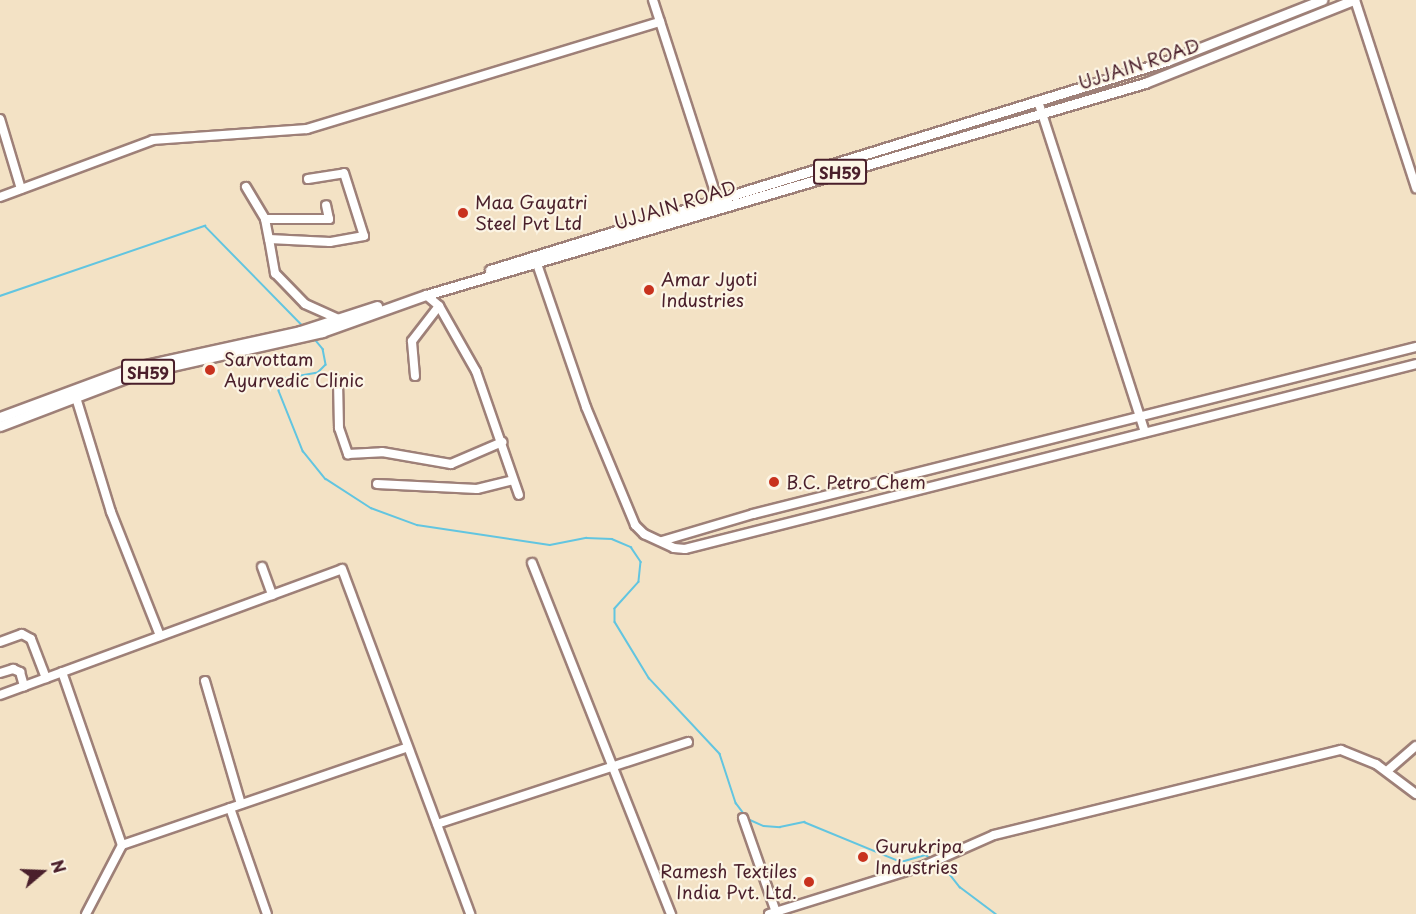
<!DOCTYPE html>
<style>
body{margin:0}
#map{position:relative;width:1416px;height:914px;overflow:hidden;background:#f3e2c5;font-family:"Playpen Sans",sans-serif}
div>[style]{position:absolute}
.stream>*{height:1.5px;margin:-0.75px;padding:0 0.75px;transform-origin:0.75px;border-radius:0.75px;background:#62c5e0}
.roads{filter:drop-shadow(2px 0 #9e8078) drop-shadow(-2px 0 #9e8078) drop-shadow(0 2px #9e8078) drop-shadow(0 -2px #9e8078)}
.minor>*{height:8px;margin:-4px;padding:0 4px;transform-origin:4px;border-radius:4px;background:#fff}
.major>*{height:9px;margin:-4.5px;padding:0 4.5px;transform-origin:4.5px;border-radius:4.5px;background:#fff}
.dots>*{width:16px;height:16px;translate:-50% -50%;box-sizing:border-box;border:3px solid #fcf5e5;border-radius:50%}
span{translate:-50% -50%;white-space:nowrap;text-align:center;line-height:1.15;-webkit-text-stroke:4.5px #fcf5e5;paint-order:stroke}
.shield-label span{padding:2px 4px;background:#fcf5e5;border:2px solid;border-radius:4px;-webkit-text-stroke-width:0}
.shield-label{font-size:16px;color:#4a1f2b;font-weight:700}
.street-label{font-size:18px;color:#4a1f2b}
.poi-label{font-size:18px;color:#4a1f2b}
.left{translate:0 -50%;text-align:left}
.right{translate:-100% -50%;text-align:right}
.north{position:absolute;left:12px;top:842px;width:60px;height:60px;-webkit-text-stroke:4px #fcf5e5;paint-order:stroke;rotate:71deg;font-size:16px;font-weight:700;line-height:24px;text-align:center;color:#4a1f2b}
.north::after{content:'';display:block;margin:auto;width:21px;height:27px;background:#4a1f2b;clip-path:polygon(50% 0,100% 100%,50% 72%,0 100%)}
</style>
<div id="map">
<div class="stream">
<div style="left:0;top:296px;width:217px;rotate:-18.9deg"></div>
<div style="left:205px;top:226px;width:141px;rotate:45.6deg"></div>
<div style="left:313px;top:337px;width:16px;rotate:50deg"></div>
<div style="left:323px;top:349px;width:16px;rotate:79deg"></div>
<div style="left:326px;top:365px;width:11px;rotate:135deg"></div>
<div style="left:318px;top:373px;width:34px;rotate:170deg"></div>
<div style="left:285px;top:379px;width:13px;rotate:117deg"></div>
<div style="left:279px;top:391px;width:65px;rotate:68.2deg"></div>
<div style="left:303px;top:451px;width:36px;rotate:51deg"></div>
<div style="left:326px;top:479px;width:54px;rotate:32.8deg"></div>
<div style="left:371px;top:508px;width:49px;rotate:20.3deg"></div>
<div style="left:417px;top:525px;width:134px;rotate:8.6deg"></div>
<div style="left:550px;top:545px;width:37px;rotate:-11deg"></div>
<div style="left:586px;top:538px;width:26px;rotate:2deg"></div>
<div style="left:612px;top:539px;width:21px;rotate:23deg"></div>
<div style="left:631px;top:547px;width:18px;rotate:56deg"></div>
<div style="left:641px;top:562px;width:20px;rotate:96deg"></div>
<div style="left:639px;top:582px;width:36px;rotate:132deg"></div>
<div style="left:615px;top:609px;width:13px;rotate:90deg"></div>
<div style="left:615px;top:622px;width:66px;rotate:58.7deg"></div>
<div style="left:649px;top:678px;width:104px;rotate:46.9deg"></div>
<div style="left:720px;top:754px;width:52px;rotate:71.9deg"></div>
<div style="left:736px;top:803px;width:15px;rotate:53deg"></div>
<div style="left:748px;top:819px;width:17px;rotate:24deg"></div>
<div style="left:764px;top:826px;width:16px;rotate:4deg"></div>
<div style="left:780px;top:827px;width:25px;rotate:-12deg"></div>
<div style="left:804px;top:822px;width:105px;rotate:22.4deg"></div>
<div style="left:901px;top:862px;width:25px;rotate:-16deg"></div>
<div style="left:925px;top:855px;width:7px;rotate:27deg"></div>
<div style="left:941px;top:863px;width:31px;rotate:52deg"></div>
<div style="left:960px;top:887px;width:45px;rotate:36.9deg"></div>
</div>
<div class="roads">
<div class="minor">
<div style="left:653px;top:0;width:214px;rotate:72.1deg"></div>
<div style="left:1355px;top:0;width:198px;rotate:72deg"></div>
<div style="left:1038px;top:101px;width:348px;rotate:72.1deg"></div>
<div style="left:0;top:119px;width:73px;rotate:73.3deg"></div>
<div style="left:308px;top:179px;width:36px;rotate:-9deg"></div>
<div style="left:344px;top:173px;width:66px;rotate:72.4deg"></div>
<div style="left:364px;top:236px;width:35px;rotate:170deg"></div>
<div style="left:330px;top:242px;width:61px;rotate:-177.2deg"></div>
<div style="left:269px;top:239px;width:35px;rotate:80deg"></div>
<div style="left:275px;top:273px;width:43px;rotate:45.9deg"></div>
<div style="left:305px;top:304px;width:37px;rotate:24deg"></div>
<div style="left:246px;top:187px;width:37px;rotate:59deg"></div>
<div style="left:265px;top:219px;width:20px;rotate:79deg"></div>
<div style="left:0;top:197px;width:163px;rotate:-20.4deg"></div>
<div style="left:153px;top:140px;width:154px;rotate:-4.1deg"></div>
<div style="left:307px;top:129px;width:369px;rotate:-16.9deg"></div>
<div style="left:265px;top:219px;width:64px"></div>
<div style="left:329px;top:219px;width:14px;rotate:-102deg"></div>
<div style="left:535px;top:258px;width:157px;rotate:71.1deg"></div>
<div style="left:586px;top:407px;width:128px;rotate:67.4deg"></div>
<div style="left:635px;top:525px;width:13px;rotate:45deg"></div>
<div style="left:644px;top:534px;width:33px;rotate:25deg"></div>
<div style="left:674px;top:548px;width:11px;rotate:5deg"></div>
<div style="left:685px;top:549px;width:754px;rotate:-14.2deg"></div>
<div style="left:426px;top:295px;width:17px;rotate:40deg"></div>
<div style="left:439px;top:306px;width:75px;rotate:60.4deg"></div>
<div style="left:476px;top:371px;width:131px;rotate:70.9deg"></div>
<div style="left:415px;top:376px;width:35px;rotate:-95deg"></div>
<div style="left:412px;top:341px;width:44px;rotate:-52.4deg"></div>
<div style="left:338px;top:381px;width:47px;rotate:88.8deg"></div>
<div style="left:339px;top:428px;width:28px;rotate:71deg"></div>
<div style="left:348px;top:454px;width:34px;rotate:-3deg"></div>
<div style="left:382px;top:452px;width:70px;rotate:9.9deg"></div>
<div style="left:451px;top:464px;width:56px;rotate:-23.3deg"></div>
<div style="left:74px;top:391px;width:127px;rotate:73deg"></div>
<div style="left:111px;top:512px;width:133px;rotate:68.4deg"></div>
<div style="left:377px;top:484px;width:100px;rotate:2.9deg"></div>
<div style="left:477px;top:489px;width:36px;rotate:-14deg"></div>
<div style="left:662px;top:541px;width:95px;rotate:-16.5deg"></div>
<div style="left:753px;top:514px;width:684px;rotate:-14.14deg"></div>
<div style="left:532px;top:563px;width:378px;rotate:68.4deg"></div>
<div style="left:262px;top:567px;width:30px;rotate:70deg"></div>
<div style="left:0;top:642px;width:23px;rotate:-20deg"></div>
<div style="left:22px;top:634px;width:10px;rotate:29deg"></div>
<div style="left:31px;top:639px;width:42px;rotate:69deg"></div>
<div style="left:62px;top:672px;width:183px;rotate:70.9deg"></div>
<div style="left:0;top:673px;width:14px;rotate:-17deg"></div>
<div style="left:13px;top:669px;width:8px;rotate:23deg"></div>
<div style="left:20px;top:672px;width:15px;rotate:74deg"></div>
<div style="left:205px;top:681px;width:128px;rotate:73.7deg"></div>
<div style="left:0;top:695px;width:364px;rotate:-20.2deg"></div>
<div style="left:342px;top:569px;width:368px;rotate:69.6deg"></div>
<div style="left:1387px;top:771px;width:38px;rotate:-41deg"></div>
<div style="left:230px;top:808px;width:112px;rotate:70.8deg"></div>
<div style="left:743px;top:818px;width:100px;rotate:70.7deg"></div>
<div style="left:437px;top:824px;width:264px;rotate:-18.1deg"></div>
<div style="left:86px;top:914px;width:78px;rotate:-62.4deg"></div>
<div style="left:122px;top:845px;width:302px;rotate:-18.9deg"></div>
<div style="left:769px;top:914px;width:164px;rotate:-17.3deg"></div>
<div style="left:926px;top:865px;width:74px;rotate:-23.8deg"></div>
<div style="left:994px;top:835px;width:357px;rotate:-13.8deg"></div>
<div style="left:1341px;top:750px;width:38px;rotate:22deg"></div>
<div style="left:1376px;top:764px;width:50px;rotate:36.9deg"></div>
</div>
<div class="major">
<div style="left:490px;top:270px;width:709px;rotate:-17.16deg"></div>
<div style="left:1167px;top:61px;width:167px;rotate:-21.5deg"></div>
<div style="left:0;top:417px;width:141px;rotate:-20.4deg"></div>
<div style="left:132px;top:368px;width:172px;rotate:-12.4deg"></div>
<div style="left:300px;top:331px;width:81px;rotate:-18deg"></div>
<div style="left:0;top:426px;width:146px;rotate:-20.9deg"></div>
<div style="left:136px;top:374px;width:191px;rotate:-12.7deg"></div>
<div style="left:322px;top:332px;width:110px;rotate:-19.6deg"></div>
<div style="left:426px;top:295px;width:750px;rotate:-16.43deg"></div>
<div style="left:1145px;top:83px;width:225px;rotate:-21.7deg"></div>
</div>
</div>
<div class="dots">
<div style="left:463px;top:213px;background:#c8321e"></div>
<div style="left:649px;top:290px;background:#c8321e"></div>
<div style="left:210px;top:370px;background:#c8321e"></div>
<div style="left:774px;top:482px;background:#c8321e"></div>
<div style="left:863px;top:857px;background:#c8321e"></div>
<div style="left:809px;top:882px;background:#c8321e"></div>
</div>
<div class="shield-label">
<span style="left:840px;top:172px">SH59</span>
<span style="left:148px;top:372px">SH59</span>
</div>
<div class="street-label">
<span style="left:1139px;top:64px;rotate:-18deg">UJJAIN ROAD</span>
<span style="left:675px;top:205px;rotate:-17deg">UJJAIN ROAD</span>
</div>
<div class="poi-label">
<span class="left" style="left:475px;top:213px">Maa Gayatri<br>Steel Pvt Ltd</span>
<span class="left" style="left:661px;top:290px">Amar Jyoti<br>Industries</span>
<span class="left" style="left:224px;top:370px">Sarvottam<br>Ayurvedic Clinic</span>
<span class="left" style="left:786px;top:482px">B.C. Petro Chem</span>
<span class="left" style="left:875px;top:857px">Gurukripa<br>Industries</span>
<span class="right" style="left:797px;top:882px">Ramesh Textiles<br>India Pvt. Ltd.</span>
</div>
<div class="north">N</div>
</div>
